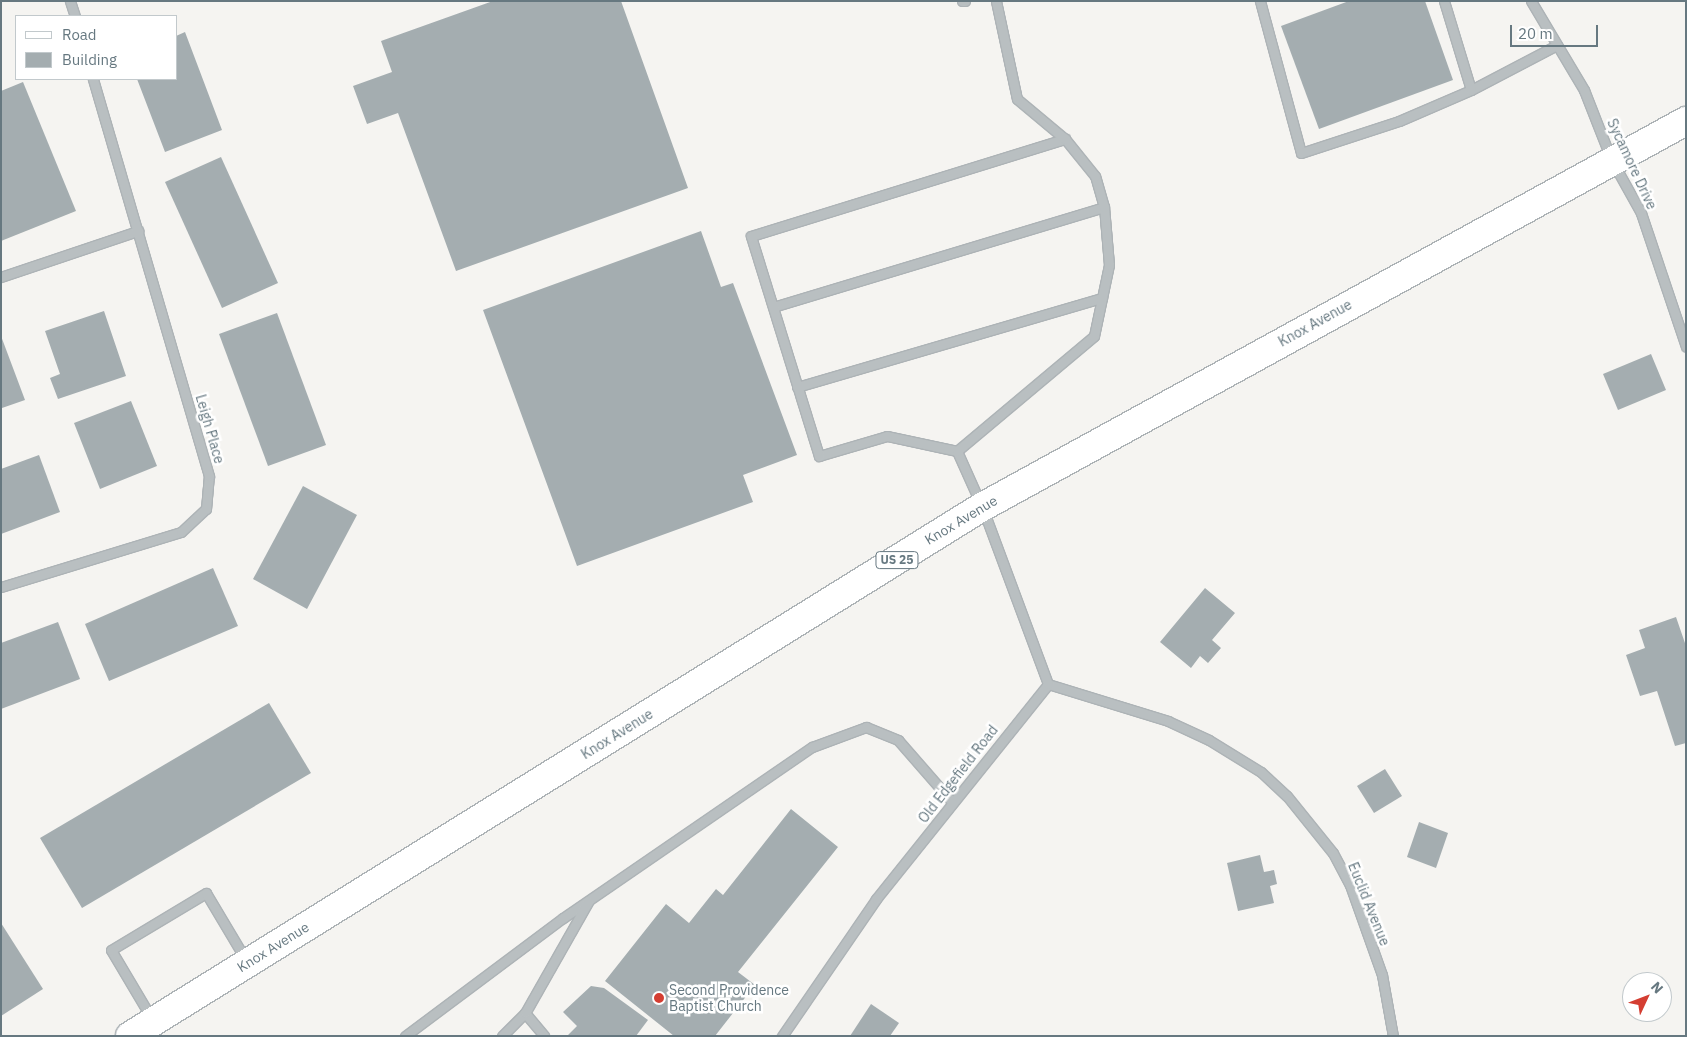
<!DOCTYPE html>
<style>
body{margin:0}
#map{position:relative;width:1687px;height:1037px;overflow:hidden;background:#f5f4f1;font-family:"IBM Plex Sans",sans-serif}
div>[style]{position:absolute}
.building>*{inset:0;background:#a4adb0}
.roads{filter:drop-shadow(1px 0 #adb3b6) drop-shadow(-1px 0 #adb3b6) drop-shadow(0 1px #adb3b6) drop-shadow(0 -1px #adb3b6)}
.minor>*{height:9px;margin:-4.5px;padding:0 4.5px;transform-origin:4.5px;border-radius:4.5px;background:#b9bfc1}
.major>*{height:28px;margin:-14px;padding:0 14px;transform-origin:14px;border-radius:14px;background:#fff}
.dots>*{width:14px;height:14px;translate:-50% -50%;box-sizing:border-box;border:2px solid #fff;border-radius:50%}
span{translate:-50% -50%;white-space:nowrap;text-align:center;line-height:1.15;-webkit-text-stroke:5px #fff;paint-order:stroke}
.shield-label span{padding:1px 4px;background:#fff;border:1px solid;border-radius:4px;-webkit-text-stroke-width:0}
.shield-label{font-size:12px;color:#667880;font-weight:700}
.street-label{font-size:14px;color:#667880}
.poi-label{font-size:14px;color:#667880}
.left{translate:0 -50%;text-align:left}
.frame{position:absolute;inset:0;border:2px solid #667880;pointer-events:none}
.legend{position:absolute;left:15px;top:15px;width:162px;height:65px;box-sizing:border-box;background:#fff;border:1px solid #c2c9cc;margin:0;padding:6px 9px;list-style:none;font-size:15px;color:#667880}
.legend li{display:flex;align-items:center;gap:10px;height:25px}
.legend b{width:25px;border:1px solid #c2c9cc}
.north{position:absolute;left:1622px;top:972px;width:50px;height:50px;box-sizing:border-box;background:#fff;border:1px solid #c2c9cc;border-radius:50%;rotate:47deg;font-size:14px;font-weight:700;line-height:20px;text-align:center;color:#667880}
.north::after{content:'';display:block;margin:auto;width:18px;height:22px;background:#d43e32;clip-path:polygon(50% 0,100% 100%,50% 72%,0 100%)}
.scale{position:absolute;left:1510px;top:25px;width:88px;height:22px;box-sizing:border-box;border:2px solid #667880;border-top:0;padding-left:6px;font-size:15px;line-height:18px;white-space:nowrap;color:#667880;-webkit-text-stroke:4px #fff;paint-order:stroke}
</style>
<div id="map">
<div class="building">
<div style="clip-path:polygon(493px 1px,621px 1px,688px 188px,456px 271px,398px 113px,367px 124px,353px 86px,392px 72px,381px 41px)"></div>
<div style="clip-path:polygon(1349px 1px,1425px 1px,1453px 80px,1319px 129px,1281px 26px)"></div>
<div style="clip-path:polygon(185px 32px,222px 130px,165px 152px,137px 79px,176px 79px,176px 36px)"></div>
<div style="clip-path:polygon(23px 82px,76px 211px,1px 241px,1px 91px)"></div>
<div style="clip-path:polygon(221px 157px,278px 283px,222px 308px,165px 182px)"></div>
<div style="clip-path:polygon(701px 231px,721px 287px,733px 283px,797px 455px,743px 475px,753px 502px,577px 566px,483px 310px)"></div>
<div style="clip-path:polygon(104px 311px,126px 376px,58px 399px,50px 378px,60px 374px,45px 331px)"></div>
<div style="clip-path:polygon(277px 313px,326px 445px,268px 466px,219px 334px)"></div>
<div style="clip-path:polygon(1px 336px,25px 400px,2px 408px,1px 405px)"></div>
<div style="clip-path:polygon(1651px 354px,1666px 390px,1618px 410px,1603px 374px)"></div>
<div style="clip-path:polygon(131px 401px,157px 466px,100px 489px,74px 423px)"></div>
<div style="clip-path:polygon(39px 455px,60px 512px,1px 534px,1px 469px)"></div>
<div style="clip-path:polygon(303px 486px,357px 515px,307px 609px,253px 579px)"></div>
<div style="clip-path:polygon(213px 568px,238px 626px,109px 681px,85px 624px)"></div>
<div style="clip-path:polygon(1205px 588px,1235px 613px,1212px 640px,1221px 648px,1208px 663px,1200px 656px,1191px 668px,1160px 642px)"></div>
<div style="clip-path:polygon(1676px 617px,1686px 646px,1686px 743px,1675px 746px,1657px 691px,1640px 696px,1626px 655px,1645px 648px,1639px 630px)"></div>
<div style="clip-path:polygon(58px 622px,80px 679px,1px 709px,1px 643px)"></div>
<div style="clip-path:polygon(269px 703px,311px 773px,82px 908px,40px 838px)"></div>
<div style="clip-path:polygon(1385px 769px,1402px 796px,1374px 813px,1357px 786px)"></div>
<div style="clip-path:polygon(791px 809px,838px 847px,738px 972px,755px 985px,715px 1036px,674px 1036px,605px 981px,666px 904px,689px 923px,716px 889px,723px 895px)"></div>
<div style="clip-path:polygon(1419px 822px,1448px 833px,1436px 868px,1407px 857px)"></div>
<div style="clip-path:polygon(1260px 855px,1264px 872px,1274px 870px,1277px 884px,1270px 886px,1274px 903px,1238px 911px,1227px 863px)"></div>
<div style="clip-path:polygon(1px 923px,43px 989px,1px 1016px)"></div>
<div style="clip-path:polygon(591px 986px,604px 988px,648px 1020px,636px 1036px,567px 1036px,577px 1026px,563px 1012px)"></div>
<div style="clip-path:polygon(871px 1004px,899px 1023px,890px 1036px,850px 1036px)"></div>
</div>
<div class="roads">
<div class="minor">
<div style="left:70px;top:1px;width:16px;rotate:72deg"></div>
<div style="left:962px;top:1px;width:3px"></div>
<div style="left:1260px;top:1px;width:157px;rotate:74.9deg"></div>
<div style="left:1301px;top:153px;width:103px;rotate:-18.1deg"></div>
<div style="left:1399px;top:121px;width:78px;rotate:-23.3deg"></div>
<div style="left:1471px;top:90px;width:97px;rotate:-27.6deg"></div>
<div style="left:1444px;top:1px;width:93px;rotate:73.1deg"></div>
<div style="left:1531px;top:1px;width:104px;rotate:59.2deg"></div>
<div style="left:1584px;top:90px;width:74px;rotate:68.6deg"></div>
<div style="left:1611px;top:159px;width:62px;rotate:60.9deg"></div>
<div style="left:1641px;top:213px;width:141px;rotate:71.4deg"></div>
<div style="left:1px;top:277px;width:145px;rotate:-18.6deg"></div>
<div style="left:773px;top:307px;width:346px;rotate:-16.8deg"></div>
<div style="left:797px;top:387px;width:318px;rotate:-16.3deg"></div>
<div style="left:957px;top:451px;width:72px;rotate:-167.9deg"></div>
<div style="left:887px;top:436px;width:71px;rotate:163.6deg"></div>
<div style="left:819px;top:456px;width:230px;rotate:-107.2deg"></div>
<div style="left:751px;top:236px;width:329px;rotate:-17.2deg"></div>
<div style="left:1px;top:587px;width:188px;rotate:-17deg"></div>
<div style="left:181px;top:532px;width:34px;rotate:-43deg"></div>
<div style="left:206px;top:509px;width:33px;rotate:-85deg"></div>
<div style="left:209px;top:476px;width:414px;rotate:-106.3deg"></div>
<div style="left:1048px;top:684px;width:126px;rotate:17.1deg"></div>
<div style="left:1168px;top:721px;width:45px;rotate:24.9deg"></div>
<div style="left:1209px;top:740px;width:61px;rotate:31.6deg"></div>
<div style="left:1261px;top:772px;width:35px;rotate:43deg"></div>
<div style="left:1287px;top:796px;width:73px;rotate:51.1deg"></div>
<div style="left:1333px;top:853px;width:36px;rotate:62deg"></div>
<div style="left:1350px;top:885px;width:96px;rotate:70.4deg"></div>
<div style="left:1382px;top:975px;width:62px;rotate:79.8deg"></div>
<div style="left:525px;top:1013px;width:30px;rotate:50deg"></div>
<div style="left:152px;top:1019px;width:80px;rotate:-120.7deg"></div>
<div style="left:111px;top:950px;width:111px;rotate:-31deg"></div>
<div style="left:206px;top:893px;width:78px;rotate:59.2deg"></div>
<div style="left:405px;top:1036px;width:197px;rotate:-36.8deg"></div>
<div style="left:563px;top:918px;width:302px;rotate:-34.5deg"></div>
<div style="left:812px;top:747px;width:58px;rotate:-20.3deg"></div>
<div style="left:866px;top:727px;width:35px;rotate:22deg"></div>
<div style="left:898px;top:740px;width:82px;rotate:48.9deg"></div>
<div style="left:502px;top:1036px;width:33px;rotate:-45deg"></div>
<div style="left:525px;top:1013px;width:128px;rotate:-60.4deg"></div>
<div style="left:782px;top:1036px;width:166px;rotate:-55.5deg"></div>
<div style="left:876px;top:899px;width:275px;rotate:-51.3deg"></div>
<div style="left:1048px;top:684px;width:189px;rotate:-110.4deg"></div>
<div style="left:982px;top:507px;width:61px;rotate:-114.1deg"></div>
<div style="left:957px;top:451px;width:179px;rotate:-40deg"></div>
<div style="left:1094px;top:336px;width:73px;rotate:-78.1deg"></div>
<div style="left:1109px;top:265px;width:58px;rotate:-94.9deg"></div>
<div style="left:1104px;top:207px;width:32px;rotate:-106deg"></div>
<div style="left:1095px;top:176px;width:48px;rotate:-129deg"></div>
<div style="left:1065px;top:139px;width:62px;rotate:-140.2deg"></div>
<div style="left:1017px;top:99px;width:100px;rotate:-102.1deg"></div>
</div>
<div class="major">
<div style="left:130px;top:1036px;width:1003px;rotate:-31.84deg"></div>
<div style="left:982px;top:507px;width:803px;rotate:-28.74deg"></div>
</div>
</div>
<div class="dots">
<div style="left:659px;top:998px;background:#d43e32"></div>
</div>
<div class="shield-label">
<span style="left:897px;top:560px">US 25</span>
</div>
<div class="street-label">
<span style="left:1632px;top:164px;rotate:65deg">Sycamore Drive</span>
<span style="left:1315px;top:323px;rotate:-29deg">Knox Avenue</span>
<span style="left:210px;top:429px;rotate:74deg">Leigh Place</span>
<span style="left:961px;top:520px;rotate:-31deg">Knox Avenue</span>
<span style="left:617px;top:734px;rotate:-32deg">Knox Avenue</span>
<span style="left:958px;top:774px;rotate:-52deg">Old Edgefield Road</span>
<span style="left:1369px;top:904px;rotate:68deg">Euclid Avenue</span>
<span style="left:273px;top:947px;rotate:-32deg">Knox Avenue</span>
</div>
<div class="poi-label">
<span class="left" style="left:669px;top:998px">Second Providence<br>Baptist Church</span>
</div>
<div class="frame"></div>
<ul class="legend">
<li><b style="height:6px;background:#fff"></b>Road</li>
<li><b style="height:14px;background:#a4adb0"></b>Building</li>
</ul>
<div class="north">N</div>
<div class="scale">20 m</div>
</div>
